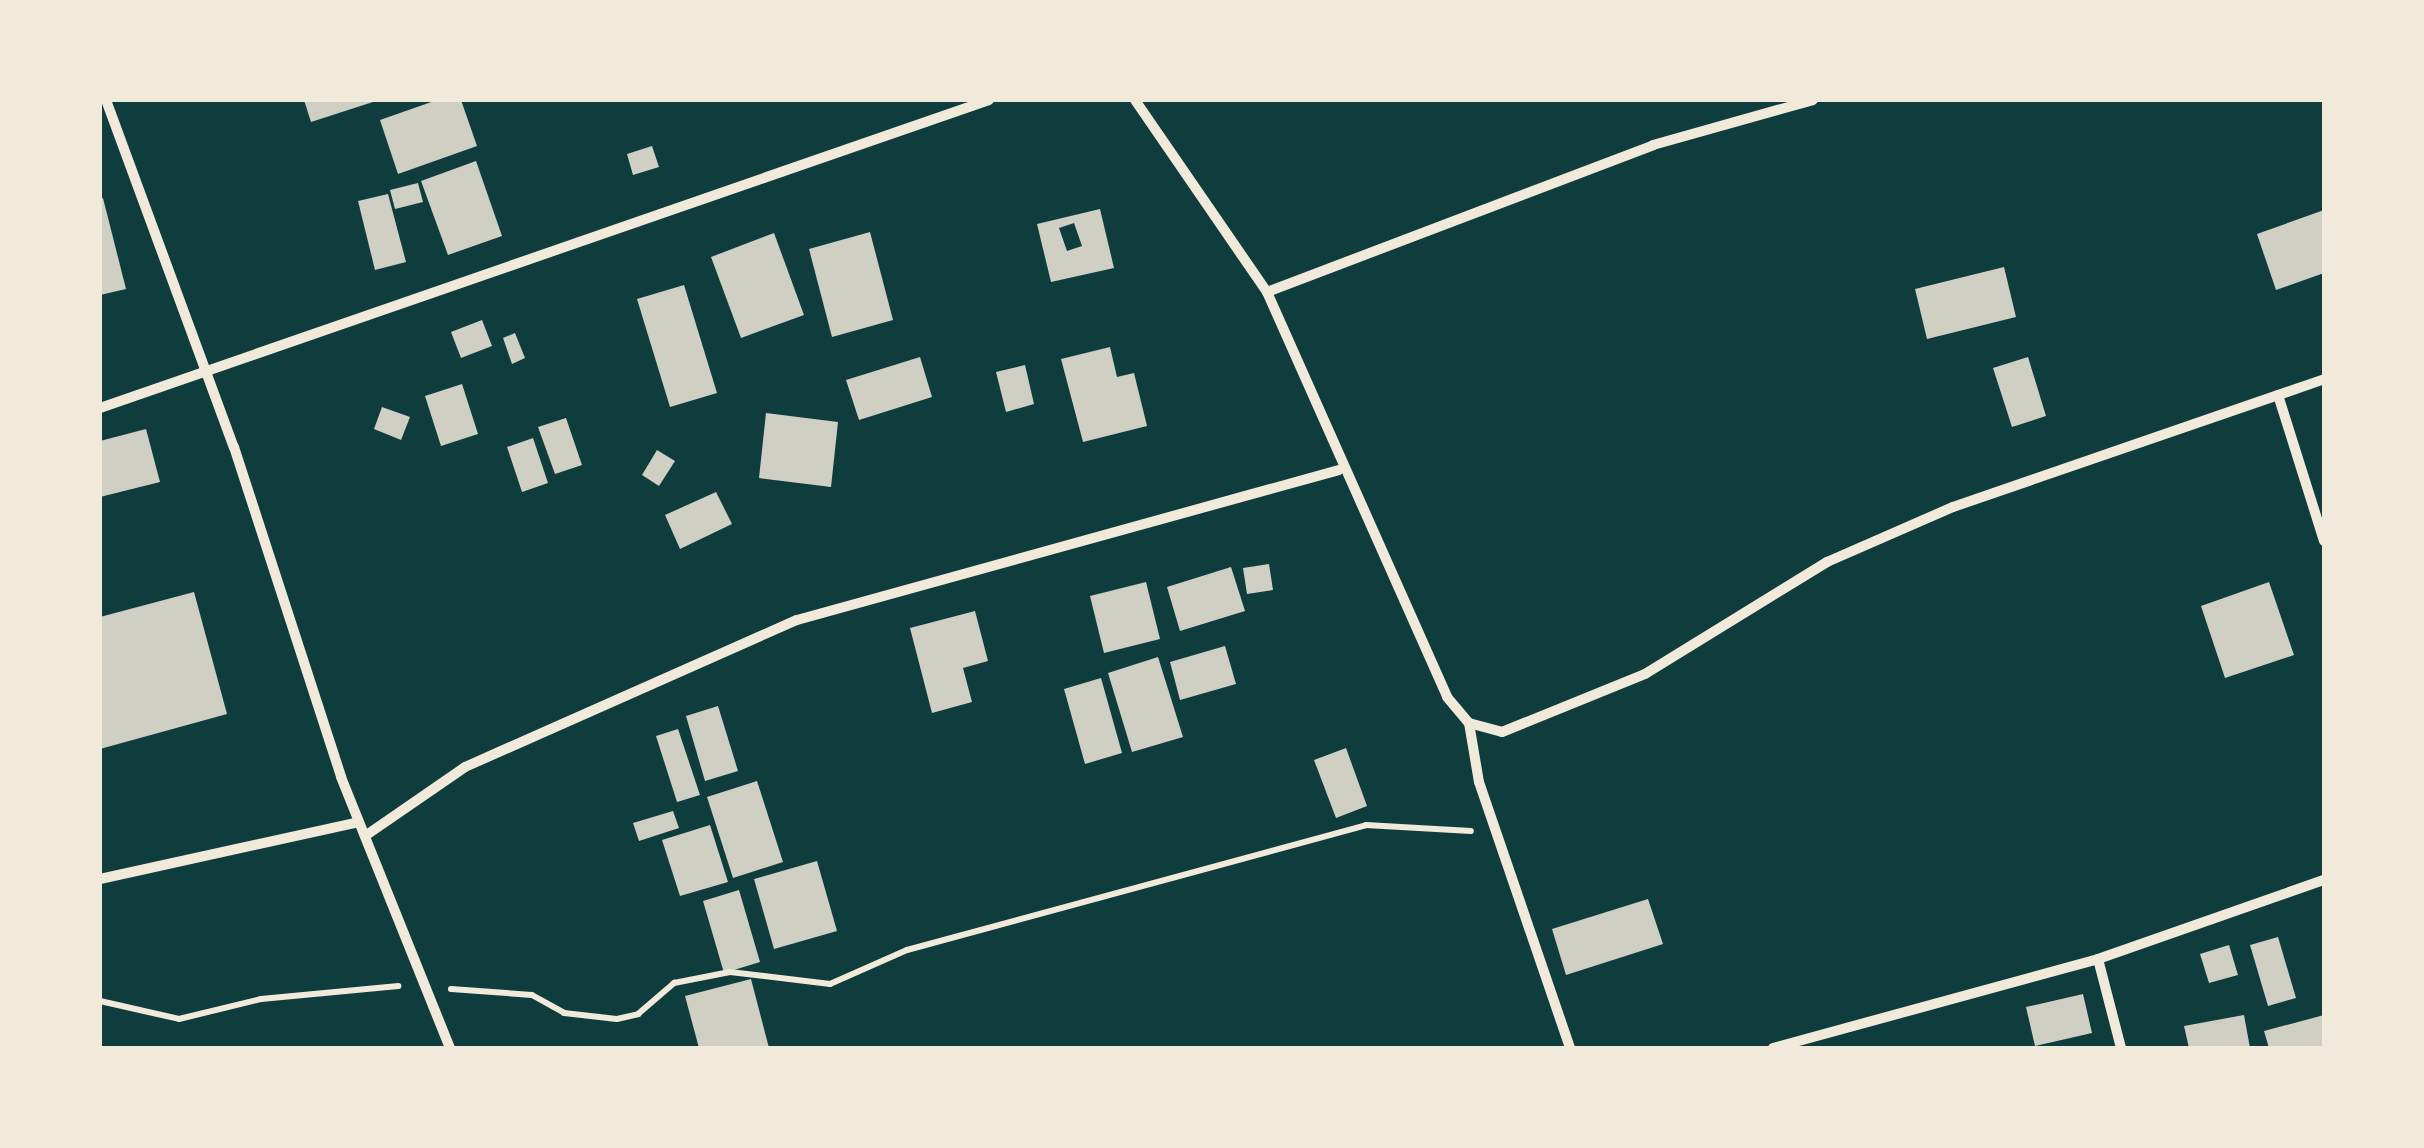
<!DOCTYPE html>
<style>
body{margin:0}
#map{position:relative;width:2424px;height:1148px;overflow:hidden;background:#0f3d3e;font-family:Georgia,serif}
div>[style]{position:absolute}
.building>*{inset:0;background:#cfcfc3}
.path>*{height:6px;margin:-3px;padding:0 3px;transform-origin:3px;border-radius:3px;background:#f1e9da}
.minor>*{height:10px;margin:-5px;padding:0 5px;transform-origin:5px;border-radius:5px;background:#f1e9da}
span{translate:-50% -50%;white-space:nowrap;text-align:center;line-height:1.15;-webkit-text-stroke:8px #f1e9da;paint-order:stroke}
.frame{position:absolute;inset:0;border:102px solid #f1e9da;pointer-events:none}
</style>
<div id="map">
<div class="building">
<div style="clip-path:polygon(304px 100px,376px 100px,376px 101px,311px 122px)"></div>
<div style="clip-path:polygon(437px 100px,461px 100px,477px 146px,398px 174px,380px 120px)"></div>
<div style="clip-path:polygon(652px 146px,659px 167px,633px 175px,627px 154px)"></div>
<div style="clip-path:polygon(476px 161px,502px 236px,448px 255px,421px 181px)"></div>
<div style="clip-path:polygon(418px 183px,423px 202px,395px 209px,390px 190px)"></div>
<div style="clip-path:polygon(388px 194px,406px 262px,375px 270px,358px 201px)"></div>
<div style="clip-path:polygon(103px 198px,126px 289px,100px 295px,100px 199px)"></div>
<div style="clip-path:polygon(evenodd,1100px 209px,1114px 268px,1051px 282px,1037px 224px,1100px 209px,1074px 223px,1082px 246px,1067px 251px,1059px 228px,1074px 223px)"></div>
<div style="clip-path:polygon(2324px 210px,2324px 273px,2276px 290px,2257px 234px)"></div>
<div style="clip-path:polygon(870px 232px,893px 320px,832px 337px,809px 249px)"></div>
<div style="clip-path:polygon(774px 233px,804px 315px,741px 338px,711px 257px)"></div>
<div style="clip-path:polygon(2004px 267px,2016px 317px,1927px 339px,1915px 289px)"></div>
<div style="clip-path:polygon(684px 285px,717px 393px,670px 407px,637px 299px)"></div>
<div style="clip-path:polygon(482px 320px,492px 346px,461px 358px,451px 332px)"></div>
<div style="clip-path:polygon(515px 333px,525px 358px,512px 364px,503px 338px)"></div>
<div style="clip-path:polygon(1110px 347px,1117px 377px,1134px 373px,1147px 426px,1083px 442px,1061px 359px)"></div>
<div style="clip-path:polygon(920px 357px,932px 397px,859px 420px,846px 380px)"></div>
<div style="clip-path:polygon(2028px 357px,2046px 416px,2012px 427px,1993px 368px)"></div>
<div style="clip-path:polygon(1025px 365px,1034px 404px,1006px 412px,996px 372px)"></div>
<div style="clip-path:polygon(462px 384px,478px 434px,441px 446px,425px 396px)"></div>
<div style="clip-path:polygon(382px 407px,410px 417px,401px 440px,374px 429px)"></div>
<div style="clip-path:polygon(766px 413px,838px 422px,831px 487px,759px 478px)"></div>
<div style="clip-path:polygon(566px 418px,582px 465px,555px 474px,538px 427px)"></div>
<div style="clip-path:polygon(146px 429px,160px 482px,100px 497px,100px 441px)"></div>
<div style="clip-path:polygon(533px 438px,548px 483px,522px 492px,507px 447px)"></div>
<div style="clip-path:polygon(657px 450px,675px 461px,659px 486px,642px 475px)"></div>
<div style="clip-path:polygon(716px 492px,732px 524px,680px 549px,665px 515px)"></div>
<div style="clip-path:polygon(1269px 564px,1273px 590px,1247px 594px,1243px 568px)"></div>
<div style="clip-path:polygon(1231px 567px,1245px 611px,1180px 631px,1167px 587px)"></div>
<div style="clip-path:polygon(1146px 582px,1160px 639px,1104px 653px,1090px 596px)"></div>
<div style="clip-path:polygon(2269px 582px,2294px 655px,2225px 678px,2201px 606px)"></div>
<div style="clip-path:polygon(194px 592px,227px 714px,100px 749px,100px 617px)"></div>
<div style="clip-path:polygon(975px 611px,988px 661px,963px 668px,972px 702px,932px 713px,910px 628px)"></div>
<div style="clip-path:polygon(1225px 646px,1236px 684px,1180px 700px,1170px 662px)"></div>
<div style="clip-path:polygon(1158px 657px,1183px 737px,1132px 752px,1108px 673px)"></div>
<div style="clip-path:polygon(1101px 678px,1122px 753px,1085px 764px,1064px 689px)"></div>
<div style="clip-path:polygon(718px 706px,738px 771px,705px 781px,686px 716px)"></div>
<div style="clip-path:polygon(678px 729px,700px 795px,677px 802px,656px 736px)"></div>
<div style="clip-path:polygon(1346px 748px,1367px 806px,1336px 818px,1314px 760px)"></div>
<div style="clip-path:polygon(757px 781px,783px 862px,733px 878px,707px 797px)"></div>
<div style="clip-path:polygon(673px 811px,679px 828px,639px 841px,633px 823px)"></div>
<div style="clip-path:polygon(710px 825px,728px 882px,680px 896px,662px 840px)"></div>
<div style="clip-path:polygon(817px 861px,837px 931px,774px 949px,754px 879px)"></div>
<div style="clip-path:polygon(739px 890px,760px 962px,724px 973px,703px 901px)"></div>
<div style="clip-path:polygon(1648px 899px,1663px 944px,1566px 975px,1552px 929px)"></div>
<div style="clip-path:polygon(2278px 937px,2296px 998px,2268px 1006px,2250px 945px)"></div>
<div style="clip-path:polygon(2229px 945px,2238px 975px,2209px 983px,2200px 954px)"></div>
<div style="clip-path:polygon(751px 979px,769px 1048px,699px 1048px,685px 996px)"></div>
<div style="clip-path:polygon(2083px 994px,2092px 1033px,2035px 1046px,2026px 1007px)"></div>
<div style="clip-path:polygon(2244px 1015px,2250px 1048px,2189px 1048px,2184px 1026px)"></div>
<div style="clip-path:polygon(2324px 1015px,2324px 1048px,2269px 1048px,2264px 1031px)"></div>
</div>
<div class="path">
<div style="left:451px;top:989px;width:81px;rotate:4.2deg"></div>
<div style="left:532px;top:995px;width:37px;rotate:29deg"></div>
<div style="left:564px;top:1013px;width:53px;rotate:6.5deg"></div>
<div style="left:617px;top:1019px;width:22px;rotate:-13deg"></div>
<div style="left:638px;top:1014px;width:48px;rotate:-40.7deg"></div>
<div style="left:674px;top:983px;width:57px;rotate:-11.1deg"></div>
<div style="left:730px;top:972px;width:101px;rotate:6.8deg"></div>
<div style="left:830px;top:984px;width:84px;rotate:-23.8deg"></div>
<div style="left:907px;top:950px;width:476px;rotate:-15.2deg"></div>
<div style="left:1366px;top:825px;width:105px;rotate:3.3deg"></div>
<div style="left:100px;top:1001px;width:81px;rotate:12.8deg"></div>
<div style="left:179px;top:1019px;width:84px;rotate:-13.7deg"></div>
<div style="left:261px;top:999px;width:138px;rotate:-5.4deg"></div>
</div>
<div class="minor">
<div style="left:106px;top:100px;width:370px;rotate:69.8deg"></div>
<div style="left:234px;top:447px;width:347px;rotate:72deg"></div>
<div style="left:341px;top:777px;width:292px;rotate:68.1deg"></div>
<div style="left:1135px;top:100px;width:233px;rotate:55.5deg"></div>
<div style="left:1267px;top:292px;width:443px;rotate:66deg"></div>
<div style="left:1447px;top:697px;width:34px;rotate:50deg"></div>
<div style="left:1469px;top:723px;width:34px;rotate:15deg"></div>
<div style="left:1502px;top:732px;width:154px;rotate:-22.1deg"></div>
<div style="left:1645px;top:674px;width:214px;rotate:-31.6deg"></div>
<div style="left:1827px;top:562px;width:137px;rotate:-23.6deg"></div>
<div style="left:1953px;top:507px;width:392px;rotate:-19deg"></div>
<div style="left:1267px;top:292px;width:413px;rotate:-20.8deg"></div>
<div style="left:1653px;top:145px;width:166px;rotate:-15.7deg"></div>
<div style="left:2278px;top:395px;width:153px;rotate:72.5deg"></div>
<div style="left:100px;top:408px;width:941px;rotate:-19.11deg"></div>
<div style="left:1469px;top:723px;width:60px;rotate:80.4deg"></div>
<div style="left:1479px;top:782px;width:281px;rotate:71.1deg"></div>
<div style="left:365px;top:836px;width:121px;rotate:-34.6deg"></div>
<div style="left:465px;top:767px;width:363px;rotate:-23.9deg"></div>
<div style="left:797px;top:620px;width:562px;rotate:-15.47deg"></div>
<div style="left:100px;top:879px;width:265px;rotate:-12.4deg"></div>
<div style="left:2098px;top:959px;width:92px;rotate:75.5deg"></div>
<div style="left:1773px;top:1048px;width:337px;rotate:-15.3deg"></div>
<div style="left:2098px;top:959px;width:239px;rotate:-19.3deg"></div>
</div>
<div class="frame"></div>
</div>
